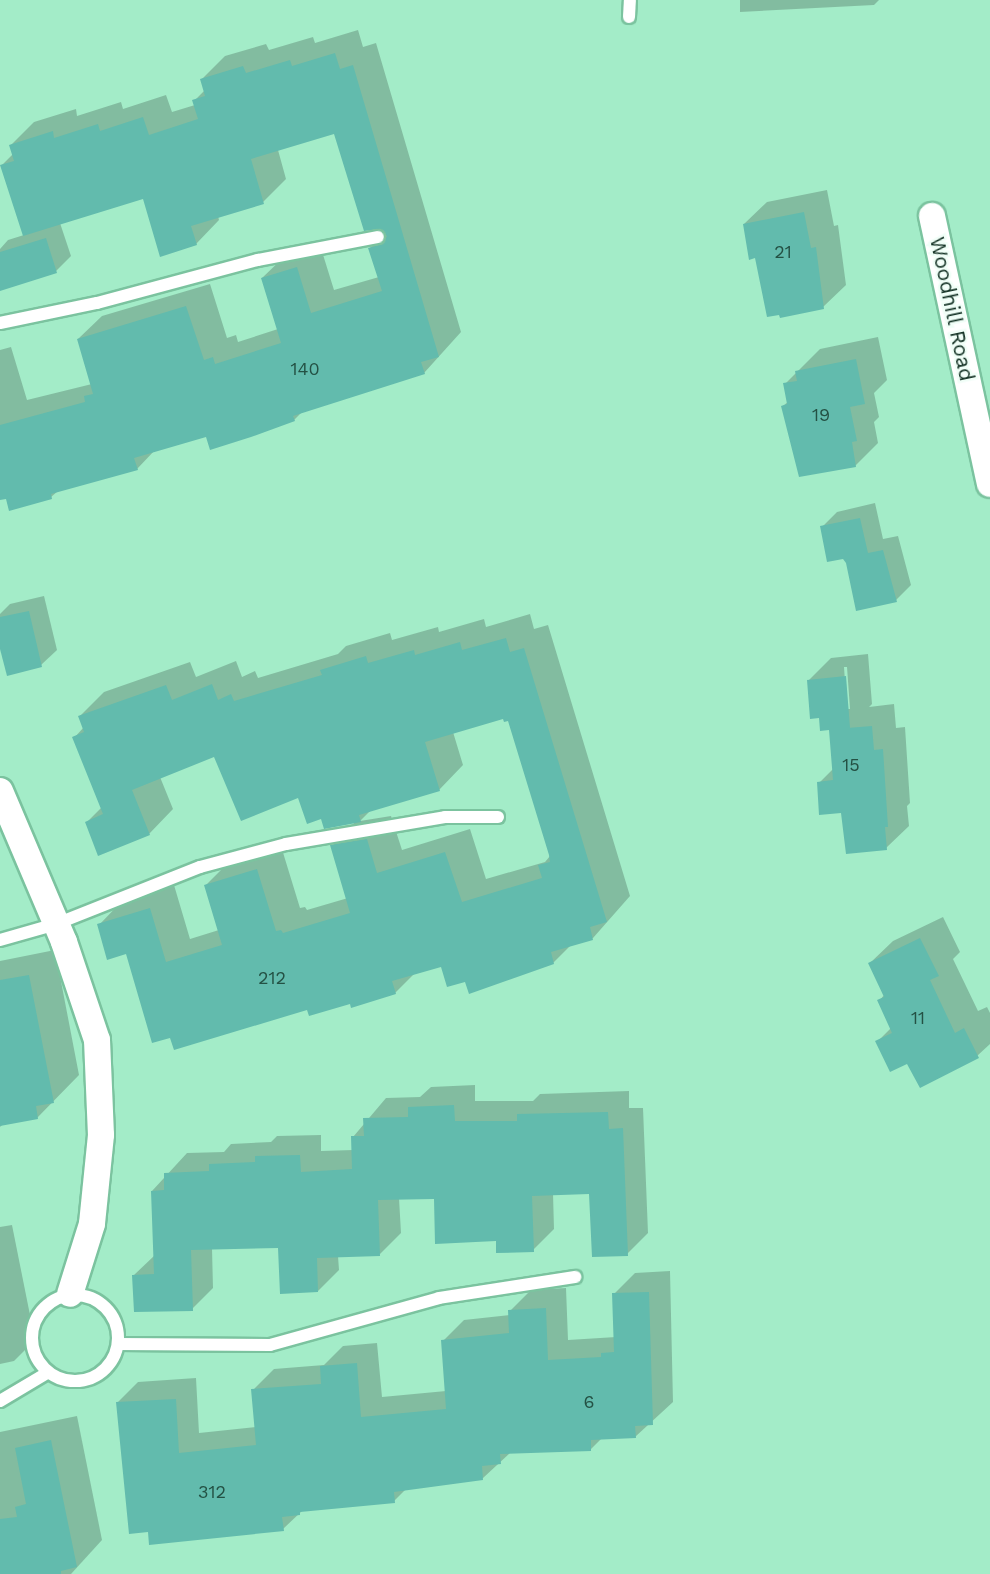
<!DOCTYPE html>
<style>
body{margin:0}
#map{position:relative;width:990px;height:1574px;overflow:hidden;background:#a3ecc8;font-family:"Work Sans",sans-serif}
div>[style]{position:absolute}
.shadow>*{inset:0;background:#0003}
.building>*{inset:0;background:#62bbad}
.roads{filter:drop-shadow(2px 0 #7bc39f) drop-shadow(-2px 0 #7bc39f) drop-shadow(0 2px #7bc39f) drop-shadow(0 -2px #7bc39f)}
.service>*{height:12px;margin:-6px;padding:0 6px;transform-origin:6px;border-radius:6px;background:#fff}
.service>.ring{margin:-6px;padding:0;box-sizing:content-box;background:none;border:12px solid #fff;border-radius:50%}
.minor>*{height:26px;margin:-13px;padding:0 13px;transform-origin:13px;border-radius:13px;background:#fff}
span{translate:-50% -50%;white-space:nowrap;text-align:center;line-height:1.15;-webkit-text-stroke:5px #f0fef7;paint-order:stroke}
.number-label{font-size:18px;color:#245144}
.number-label span{-webkit-text-stroke-width:0}
.street-label{font-size:21px;color:#102e21}
</style>
<div id="map">
<div class="shadow">
<div style="clip-path:polygon(740px 0,879px 0,874px 5px,740px 12px)"></div>
<div style="clip-path:polygon(358px 30px,363px 47px,376px 43px,461px 332px,424px 373px,303px 411px,294px 420px,207px 435px,156px 449px,137px 469px,58px 491px,51px 497px,0 498px,0 350px,11px 347px,27px 400px,92px 384px,78px 339px,102px 316px,210px 284px,227px 338px,236px 335px,238px 342px,278px 329px,262px 278px,286px 255px,320px 245px,334px 290px,379px 277px,370px 248px,386px 233px,335px 132px,278px 150px,286px 179px,263px 202px,218px 216px,219px 220px,196px 244px,144px 197px,60px 223px,71px 256px,56px 271px,0 278px,0 249px,8px 240px,24px 235px,2px 165px,13px 154px,11px 145px,34px 122px,76px 109px,77px 116px,121px 102px,123px 109px,166px 95px,172px 112px,195px 105px,194px 101px,205px 90px,202px 79px,225px 56px,266px 44px,269px 50px,313px 37px,315px 43px)"></div>
<div style="clip-path:polygon(827px 190px,834px 226px,838px 225px,846px 285px,823px 307px,756px 256px,744px 224px,767px 202px)"></div>
<div style="clip-path:polygon(878px 337px,887px 380px,874px 393px,879px 417px,874px 422px,878px 443px,855px 466px,783px 406px,789px 401px,785px 384px,820px 349px)"></div>
<div style="clip-path:polygon(875px 503px,883px 539px,898px 536px,911px 585px,896px 600px,822px 527px,837px 512px)"></div>
<div style="clip-path:polygon(44px 596px,57px 650px,41px 665px,0 641px,0 614px,10px 604px)"></div>
<div style="clip-path:polygon(evenodd,530px 614px,534px 629px,548px 625px,630px 896px,593px 938px,572px 944px,553px 963px,470px 992px,466px 980px,442px 965px,415px 973px,395px 993px,308px 1008px,127px 952px,99px 925px,123px 900px,174px 885px,190px 939px,219px 930px,206px 885px,230px 861px,281px 846px,300px 908px,305px 907px,307px 910px,348px 898px,332px 846px,356px 821px,323px 817px,300px 796px,215px 755px,160px 777px,173px 809px,149px 834px,87px 822px,102px 807px,74px 738px,84px 727px,80px 716px,104px 692px,190px 662px,196px 677px,236px 661px,242px 677px,255px 671px,258px 678px,338px 654px,346px 646px,390px 633px,392px 640px,438px 627px,439px 632px,484px 619px,486px 627px,530px 614px,505px 717px,509px 719px,550px 856px,545px 862px,486px 879px,470px 829px,402px 850px,391px 816px,360px 821px,371px 810px,439px 790px,463px 765px,453px 732px,505px 717px)"></div>
<div style="clip-path:polygon(evenodd,868px 654px,872px 704px,869px 707px,894px 704px,896px 728px,905px 727px,910px 803px,907px 806px,909px 826px,886px 848px,842px 811px,819px 783px,834px 768px,831px 728px,820px 716px,809px 680px,831px 658px,868px 654px,844px 667px,847px 667px,850px 709px,847px 709px,844px 667px)"></div>
<div style="clip-path:polygon(943px 917px,960px 952px,953px 959px,978px 1011px,987px 1007px,990px 1013px,990px 1044px,977px 1056px,908px 1062px,878px 1041px,892px 1027px,879px 1001px,885px 994px,870px 963px,893px 941px)"></div>
<div style="clip-path:polygon(55px 950px,79px 1075px,37px 1118px,4px 1123px,0 1127px,0 961px)"></div>
<div style="clip-path:polygon(475px 1085px,475px 1101px,533px 1101px,540px 1094px,629px 1091px,629px 1108px,643px 1108px,648px 1233px,627px 1254px,591px 1192px,553px 1193px,554px 1229px,533px 1250px,498px 1239px,435px 1197px,399px 1198px,401px 1233px,380px 1254px,338px 1256px,339px 1270px,318px 1291px,280px 1246px,212px 1248px,213px 1288px,192px 1309px,134px 1275px,155px 1255px,152px 1191px,187px 1153px,224px 1152px,231px 1144px,271px 1142px,277px 1136px,321px 1135px,321px 1151px,353px 1150px,353px 1137px,386px 1098px,420px 1097px,431px 1087px)"></div>
<div style="clip-path:polygon(12px 1225px,35px 1340px,14px 1361px,0 1364px,0 1227px)"></div>
<div style="clip-path:polygon(670px 1271px,673px 1402px,635px 1437px,602px 1438px,590px 1450px,511px 1452px,483px 1478px,407px 1488px,394px 1501px,303px 1510px,283px 1529px,149px 1530px,117px 1403px,138px 1382px,196px 1378px,199px 1433px,256px 1427px,253px 1390px,274px 1369px,324px 1365px,343px 1346px,377px 1343px,382px 1397px,446px 1391px,443px 1341px,464px 1320px,510px 1315px,510px 1311px,531px 1290px,566px 1288px,568px 1340px,616px 1337px,614px 1294px,635px 1273px)"></div>
<div style="clip-path:polygon(77px 1416px,102px 1540px,71px 1574px,0 1574px,0 1432px)"></div>
</div>
<div class="building">
<div style="clip-path:polygon(335px 53px,340px 69px,353px 65px,439px 357px,421px 362px,425px 374px,293px 416px,295px 421px,251px 437px,210px 450px,206px 437px,134px 458px,138px 470px,51px 494px,52px 499px,9px 511px,6px 499px,0 500px,0 425px,85px 402px,84px 396px,93px 394px,77px 339px,186px 306px,204px 360px,213px 357px,215px 364px,281px 343px,261px 278px,297px 267px,311px 313px,382px 291px,368px 248px,383px 244px,387px 236px,380px 229px,364px 231px,334px 134px,251px 159px,264px 204px,191px 226px,197px 245px,160px 257px,143px 199px,23px 236px,0 165px,14px 161px,9px 145px,53px 131px,54px 138px,98px 124px,100px 131px,143px 117px,149px 135px,198px 119px,192px 100px,205px 96px,200px 79px,243px 66px,246px 73px,290px 60px,292px 66px)"></div>
<div style="clip-path:polygon(804px 212px,811px 248px,816px 247px,824px 309px,780px 318px,779px 315px,767px 317px,755px 258px,749px 260px,743px 224px)"></div>
<div style="clip-path:polygon(46px 238px,57px 273px,0 291px,0 252px)"></div>
<div style="clip-path:polygon(856px 359px,865px 404px,850px 407px,857px 441px,852px 442px,856px 467px,799px 477px,781px 406px,787px 404px,783px 383px,797px 381px,795px 371px)"></div>
<div style="clip-path:polygon(860px 518px,868px 553px,883px 550px,897px 602px,856px 611px,846px 563px,843px 559px,827px 562px,820px 526px)"></div>
<div style="clip-path:polygon(29px 611px,42px 667px,7px 676px,0 649px,0 617px)"></div>
<div style="clip-path:polygon(506px 638px,510px 652px,524px 648px,607px 922px,590px 927px,593px 940px,551px 952px,554px 964px,469px 994px,465px 982px,447px 987px,441px 967px,392px 981px,396px 994px,351px 1008px,350px 1004px,309px 1016px,307px 1010px,174px 1050px,170px 1038px,152px 1043px,126px 954px,107px 960px,97px 924px,150px 908px,166px 962px,222px 945px,204px 885px,257px 869px,276px 931px,281px 930px,283px 933px,350px 913px,330px 845px,367px 839px,377px 873px,445px 852px,462px 902px,542px 878px,538px 865px,550px 862px,549px 855px,508px 721px,504px 722px,503px 719px,425px 742px,440px 791px,359px 815px,361px 822px,324px 829px,321px 819px,307px 824px,298px 798px,241px 821px,214px 757px,132px 790px,150px 835px,98px 856px,85px 822px,103px 814px,72px 737px,84px 732px,78px 716px,166px 685px,172px 700px,212px 684px,218px 700px,231px 694px,234px 701px,322px 675px,320px 670px,366px 656px,368px 663px,414px 650px,415px 655px,460px 642px,462px 650px)"></div>
<div style="clip-path:polygon(846px 676px,850px 728px,835px 729px,872px 726px,874px 750px,883px 749px,888px 827px,885px 827px,887px 850px,846px 854px,841px 813px,819px 815px,817px 782px,833px 780px,829px 730px,820px 731px,819px 718px,810px 719px,807px 680px)"></div>
<div style="clip-path:polygon(920px 938px,939px 976px,930px 980px,955px 1033px,964px 1028px,979px 1058px,920px 1088px,907px 1064px,890px 1072px,875px 1041px,892px 1033px,877px 1000px,884px 997px,868px 963px)"></div>
<div style="clip-path:polygon(29px 975px,54px 1103px,36px 1106px,38px 1119px,0 1126px,0 980px)"></div>
<div style="clip-path:polygon(454px 1105px,455px 1121px,517px 1121px,517px 1114px,608px 1112px,609px 1129px,623px 1128px,628px 1256px,592px 1257px,589px 1194px,532px 1196px,534px 1252px,496px 1253px,496px 1241px,435px 1244px,434px 1199px,378px 1200px,380px 1256px,317px 1258px,318px 1292px,280px 1294px,278px 1248px,191px 1250px,193px 1311px,134px 1312px,132px 1275px,154px 1274px,151px 1191px,164px 1190px,164px 1173px,209px 1171px,209px 1164px,255px 1162px,255px 1156px,300px 1155px,301px 1172px,352px 1169px,351px 1136px,364px 1136px,363px 1118px,408px 1117px,408px 1107px)"></div>
<div style="clip-path:polygon(649px 1292px,653px 1425px,635px 1426px,636px 1438px,591px 1440px,591px 1451px,500px 1454px,501px 1464px,482px 1466px,483px 1480px,394px 1492px,395px 1503px,300px 1512px,300px 1515px,282px 1517px,284px 1531px,149px 1545px,148px 1532px,129px 1534px,116px 1402px,176px 1399px,179px 1453px,256px 1445px,251px 1389px,321px 1384px,320px 1366px,357px 1363px,361px 1417px,446px 1409px,441px 1340px,509px 1333px,508px 1310px,546px 1308px,548px 1360px,601px 1357px,601px 1353px,614px 1352px,612px 1293px)"></div>
<div style="clip-path:polygon(51px 1440px,77px 1567px,61px 1571px,61px 1574px,0 1574px,0 1519px,17px 1517px,15px 1507px,26px 1504px,15px 1448px)"></div>
</div>
<div class="roads">
<div class="service">
<div style="left:629px;top:17px;width:17px;rotate:-87deg"></div>
<div style="left:0;top:323px;width:99px;rotate:-11.7deg"></div>
<div style="left:97px;top:303px;width:167px;rotate:-15deg"></div>
<div style="left:258px;top:260px;width:122px;rotate:-10.9deg"></div>
<div style="left:0;top:940px;width:58px;rotate:-15.9deg"></div>
<div style="left:56px;top:924px;width:155px;rotate:-21.6deg"></div>
<div style="left:200px;top:867px;width:89px;rotate:-15deg"></div>
<div style="left:286px;top:844px;width:161px;rotate:-9.6deg"></div>
<div style="left:445px;top:817px;width:53px"></div>
<div class="ring" style="left:32px;top:1295px;width:74px;height:74px"></div>
<div style="left:118px;top:1344px;width:152px;rotate:0.4deg"></div>
<div style="left:270px;top:1345px;width:175px;rotate:-15.5deg"></div>
<div style="left:439px;top:1298px;width:138px;rotate:-8.8deg"></div>
<div style="left:0;top:1401px;width:55px;rotate:-30.8deg"></div>
</div>
<div class="minor">
<div style="left:932px;top:216px;width:274px;rotate:77.8deg"></div>
<div style="left:0;top:791px;width:164px;rotate:67deg"></div>
<div style="left:64px;top:942px;width:103px;rotate:71.4deg"></div>
<div style="left:97px;top:1040px;width:95px;rotate:87.6deg"></div>
<div style="left:101px;top:1135px;width:89px;rotate:95.8deg"></div>
<div style="left:92px;top:1224px;width:73px;rotate:107.4deg"></div>
</div>
</div>
<div class="number-label">
<span style="left:783px;top:252px">21</span>
<span style="left:305px;top:369px">140</span>
<span style="left:821px;top:415px">19</span>
<span style="left:851px;top:765px">15</span>
<span style="left:272px;top:978px">212</span>
<span style="left:918px;top:1018px">11</span>
<span style="left:589px;top:1402px">6</span>
<span style="left:212px;top:1492px">312</span>
</div>
<div class="street-label">
<span style="left:952px;top:309px;rotate:78deg">Woodhill Road</span>
</div>
</div>
